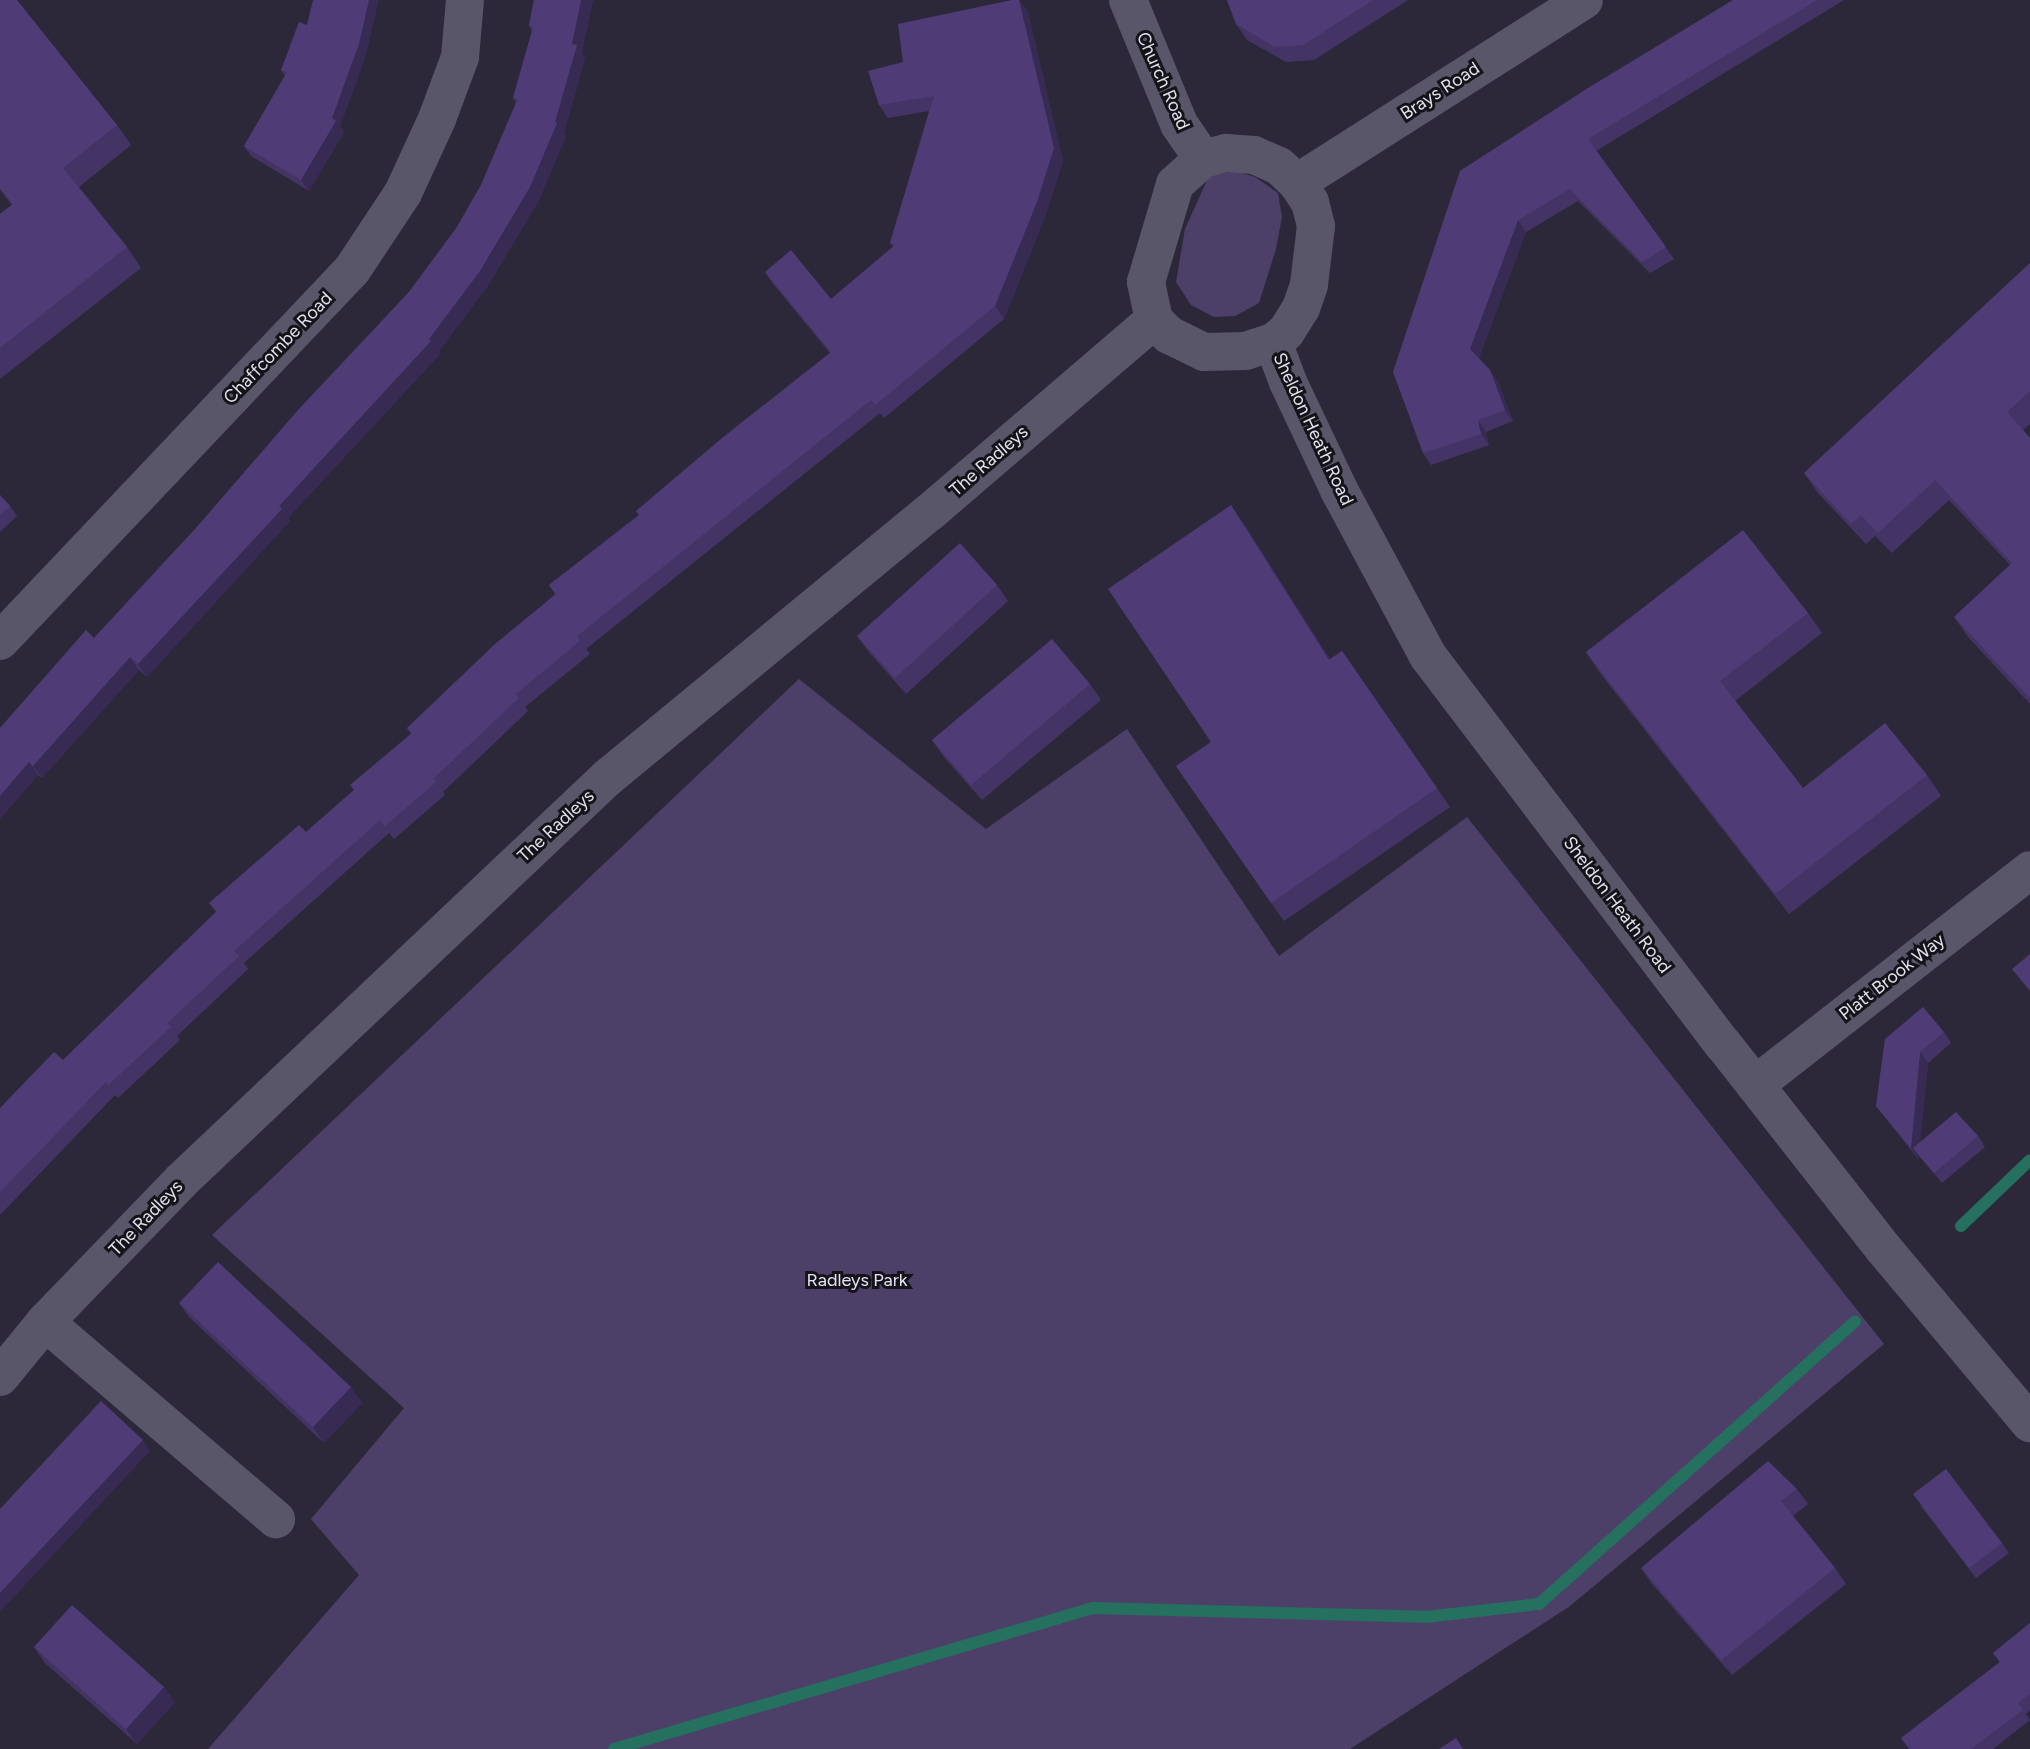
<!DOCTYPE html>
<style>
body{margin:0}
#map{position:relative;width:2030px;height:1749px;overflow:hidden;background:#2d2839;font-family:Figtree,sans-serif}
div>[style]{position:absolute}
.green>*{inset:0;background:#4c4069}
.stream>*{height:12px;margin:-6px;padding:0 6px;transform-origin:6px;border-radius:6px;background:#25705e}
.minor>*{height:38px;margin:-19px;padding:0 19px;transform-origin:19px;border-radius:19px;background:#5a5669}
.tertiary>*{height:38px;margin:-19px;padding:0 19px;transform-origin:19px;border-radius:19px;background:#5a5669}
.wall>*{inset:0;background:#443466}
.shaded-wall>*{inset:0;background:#372a53}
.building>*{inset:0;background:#4f3c77}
span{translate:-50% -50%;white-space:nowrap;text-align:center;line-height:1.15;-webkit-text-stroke:6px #15131a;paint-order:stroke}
.street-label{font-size:18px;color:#e4e1ed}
.park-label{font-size:18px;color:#e6e1f4}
</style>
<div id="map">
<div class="green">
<div style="clip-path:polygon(1235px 171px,1255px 177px,1278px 193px,1282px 217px,1276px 249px,1259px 303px,1235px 316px,1214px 317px,1191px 305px,1176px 282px,1185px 229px,1209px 176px)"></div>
<div style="clip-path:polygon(799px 679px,986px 829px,1127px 729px,1279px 956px,1467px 817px,1884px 1344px,1570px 1606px,1350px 1749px,208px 1749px,359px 1575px,311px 1519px,404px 1408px,212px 1235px)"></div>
</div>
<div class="stream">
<div style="left:1961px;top:1226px;width:95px;rotate:-43.7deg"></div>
<div style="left:614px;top:1749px;width:499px;rotate:-16.4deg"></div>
<div style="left:1093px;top:1608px;width:333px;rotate:1.5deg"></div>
<div style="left:1426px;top:1617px;width:114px;rotate:-6.6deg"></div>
<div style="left:1539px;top:1604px;width:424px;rotate:-41.8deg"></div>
</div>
<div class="minor">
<div style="left:0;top:641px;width:511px;rotate:-46.51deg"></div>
<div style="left:352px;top:270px;width:92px;rotate:-56.5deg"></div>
<div style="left:403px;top:193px;width:81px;rotate:-65.3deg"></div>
<div style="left:437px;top:119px;width:66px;rotate:-69.6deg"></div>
<div style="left:460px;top:57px;width:57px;rotate:-85deg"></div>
<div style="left:1755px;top:1085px;width:349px;rotate:-38deg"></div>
<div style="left:45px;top:1322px;width:304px;rotate:40.5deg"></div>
</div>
<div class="tertiary">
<div style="left:1128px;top:0;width:134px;rotate:67.6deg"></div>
<div style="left:1179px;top:124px;width:42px;rotate:55.6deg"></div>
<div style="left:1226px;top:153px;width:28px;rotate:4deg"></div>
<div style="left:1254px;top:155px;width:27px;rotate:24deg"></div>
<div style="left:1279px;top:166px;width:25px;rotate:43deg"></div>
<div style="left:1297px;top:183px;width:23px;rotate:56deg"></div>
<div style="left:1310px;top:202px;width:25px;rotate:76deg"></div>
<div style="left:1316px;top:226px;width:59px;rotate:96.8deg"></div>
<div style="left:1309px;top:285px;width:24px;rotate:109deg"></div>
<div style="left:1301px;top:308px;width:28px;rotate:122deg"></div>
<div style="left:1286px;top:332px;width:16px;rotate:142deg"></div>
<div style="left:1273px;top:342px;width:28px;rotate:162deg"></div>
<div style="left:1246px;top:351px;width:42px;rotate:178.6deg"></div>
<div style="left:1204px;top:352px;width:39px;rotate:-154deg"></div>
<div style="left:1169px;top:335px;width:21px;rotate:-135deg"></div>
<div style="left:1154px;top:320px;width:39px;rotate:-102deg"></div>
<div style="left:1146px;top:282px;width:102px;rotate:-73.5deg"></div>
<div style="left:1175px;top:184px;width:38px;rotate:-42deg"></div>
<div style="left:1203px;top:159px;width:24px;rotate:-15deg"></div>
<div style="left:1297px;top:183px;width:340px;rotate:-32.5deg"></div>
<div style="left:1273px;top:342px;width:43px;rotate:69.4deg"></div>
<div style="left:1288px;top:382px;width:119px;rotate:64.7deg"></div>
<div style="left:1339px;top:490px;width:188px;rotate:61.8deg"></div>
<div style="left:1428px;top:656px;width:487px;rotate:52.8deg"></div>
<div style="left:1723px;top:1044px;width:259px;rotate:51.9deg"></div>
<div style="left:1883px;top:1248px;width:229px;rotate:50deg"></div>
<div style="left:0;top:1377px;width:71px;rotate:-50.7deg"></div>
<div style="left:45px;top:1322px;width:196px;rotate:-46deg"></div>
<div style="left:181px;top:1181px;width:586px;rotate:-43.41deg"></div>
<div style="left:607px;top:778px;width:418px;rotate:-39.5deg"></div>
<div style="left:930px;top:512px;width:295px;rotate:-40.6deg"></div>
</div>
<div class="wall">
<div style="clip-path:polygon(0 0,117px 125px,131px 145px,79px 187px,127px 247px,141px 268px,0 379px,0 214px,12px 205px,0 190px)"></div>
<div style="clip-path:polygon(534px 0,593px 0,582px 52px,585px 58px,564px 133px,566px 136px,539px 200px,489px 284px,439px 351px,440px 354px,288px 518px,290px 521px,147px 677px,139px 670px,42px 778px,38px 775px,0 819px,94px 638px,196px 528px,409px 292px,457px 227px,481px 185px,516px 102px,513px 98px,532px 31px,529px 26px)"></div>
<div style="clip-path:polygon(1012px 0,1019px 0,1028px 12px,1063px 161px,1046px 214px,1004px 319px,884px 418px,880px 413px,586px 649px,590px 654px,525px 707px,528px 711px,443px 792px,445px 795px,394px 839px,389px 833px,244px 963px,248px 969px,177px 1036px,180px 1040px,118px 1098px,115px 1095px,0 1215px,0 1108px,63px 1060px,216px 912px,209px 903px,306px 832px,354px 790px,411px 734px,407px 728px,555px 594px,549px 585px,639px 515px,830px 353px,774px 285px,765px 272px,831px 299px,893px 247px,890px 243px,929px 111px,888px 118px,879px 105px,903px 62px)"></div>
<div style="clip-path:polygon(1227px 0,1408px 0,1314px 60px,1286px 62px,1247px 40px,1236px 24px)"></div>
<div style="clip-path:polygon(1733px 0,1844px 0,1596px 151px,1674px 259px,1650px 273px,1578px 201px,1526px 232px,1479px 358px,1498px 382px,1513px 421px,1486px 432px,1489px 445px,1431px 465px,1423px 453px,1460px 171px)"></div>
<div style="clip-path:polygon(307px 25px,366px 55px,340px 126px,344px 132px,309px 191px,251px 156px,244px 146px,285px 76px,281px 70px)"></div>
<div style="clip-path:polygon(2030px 263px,2030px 424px,2023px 430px,2030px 438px,2030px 704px,1968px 637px,1954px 617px,2010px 565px,1949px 500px,1892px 553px,1875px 536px,1866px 544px,1818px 493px,1804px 473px)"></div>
<div style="clip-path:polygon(0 495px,10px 506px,17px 516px,0 532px)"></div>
<div style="clip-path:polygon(1244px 524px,1330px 659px,1342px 651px,1450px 807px,1284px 921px,1176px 766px,1211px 742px)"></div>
<div style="clip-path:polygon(997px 585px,1008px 601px,906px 694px,868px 651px,857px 636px)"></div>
<div style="clip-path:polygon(1808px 613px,1822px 633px,1735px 701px,1803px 788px,1927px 775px,1941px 796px,1789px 914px,1600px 673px,1586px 652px)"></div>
<div style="clip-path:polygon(1090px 684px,1101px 700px,982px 800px,943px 756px,932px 740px)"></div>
<div style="clip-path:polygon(1944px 1032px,1951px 1043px,1928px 1063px,1920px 1143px,1978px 1136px,1985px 1147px,1942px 1183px,1919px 1156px,1918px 1159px,1876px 1106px,1885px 1039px)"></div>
<div style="clip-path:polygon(179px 1303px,351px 1387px,362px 1403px,324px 1443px,190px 1318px)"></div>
<div style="clip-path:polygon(1797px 1489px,1808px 1504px,1793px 1516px,1835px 1568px,1846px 1584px,1732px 1675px,1652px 1584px,1641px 1568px)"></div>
<div style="clip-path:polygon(1920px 1505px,2002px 1543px,2009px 1553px,1976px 1578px)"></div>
<div style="clip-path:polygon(2030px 1623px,2030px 1710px,2026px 1714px,2030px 1720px,1993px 1749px,1909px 1749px,1901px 1738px,2000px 1662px,1993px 1653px)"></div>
<div style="clip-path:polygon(34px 1647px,164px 1687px,175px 1702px,137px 1744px,45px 1663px)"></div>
</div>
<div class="shaded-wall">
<div style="clip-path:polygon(369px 0,379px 0,366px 55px,340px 126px,344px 132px,309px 191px,301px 180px)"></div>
<div style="clip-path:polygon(581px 0,593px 0,582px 52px,585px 58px,564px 133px,566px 136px,539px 200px,489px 284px,439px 351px,440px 354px,288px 518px,290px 521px,147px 677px,138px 664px,429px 339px,555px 122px)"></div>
<div style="clip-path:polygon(1019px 0,1028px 12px,1063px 161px,1046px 214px,1004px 319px,995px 306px)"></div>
<div style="clip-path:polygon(1518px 220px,1526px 232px,1478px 360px,1470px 349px)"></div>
<div style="clip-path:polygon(1490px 370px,1498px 382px,1513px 421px,1505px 410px)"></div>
<div style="clip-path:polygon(1478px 420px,1486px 432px,1489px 445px,1481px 434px)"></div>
<div style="clip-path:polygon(1231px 505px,1244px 524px,1342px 678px,1329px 660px)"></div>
<div style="clip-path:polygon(130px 657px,139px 670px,42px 778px,33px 766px)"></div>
<div style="clip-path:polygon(29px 762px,38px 775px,0 819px,0 796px)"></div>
<div style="clip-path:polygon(1920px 1052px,1928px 1063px,1919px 1155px,1913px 1148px,1919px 1156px,1918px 1159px,1911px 1148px)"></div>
<div style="clip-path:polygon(351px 1387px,362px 1403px,324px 1443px,313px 1427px)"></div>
<div style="clip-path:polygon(143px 1440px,150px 1451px,0 1612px,0 1593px)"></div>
<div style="clip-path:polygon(164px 1687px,175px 1702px,137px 1744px,126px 1729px)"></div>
</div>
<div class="building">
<div style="clip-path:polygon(0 0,17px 0,117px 125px,63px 168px,127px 247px,0 348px,0 214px,13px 204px,0 188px)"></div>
<div style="clip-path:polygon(313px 0,369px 0,359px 44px,332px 118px,336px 121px,301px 180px,244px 146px,287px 72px,281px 70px,299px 22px,307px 25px)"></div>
<div style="clip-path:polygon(534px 0,581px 0,572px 44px,577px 45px,555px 122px,557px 123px,530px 187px,480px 271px,429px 339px,431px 341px,279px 506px,282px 509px,138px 664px,130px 657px,33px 766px,29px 762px,0 796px,0 728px,86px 630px,94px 638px,196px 528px,298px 410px,409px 292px,457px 227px,481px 185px,518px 99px,513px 98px,533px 27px,529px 26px)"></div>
<div style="clip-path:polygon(1012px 0,1019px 0,1054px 148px,1037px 202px,995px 306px,875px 405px,871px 400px,577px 636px,580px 641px,516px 694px,519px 698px,433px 779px,436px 782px,385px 826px,380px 820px,234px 951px,239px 956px,167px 1023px,171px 1027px,108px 1085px,106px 1082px,0 1192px,0 1108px,54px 1052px,63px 1060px,217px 911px,209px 903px,299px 825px,306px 832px,354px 790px,350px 785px,412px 733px,407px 728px,495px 644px,556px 594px,549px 585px,639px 515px,636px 511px,722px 438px,831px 352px,765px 272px,791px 250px,831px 299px,895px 245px,890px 243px,934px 96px,879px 105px,868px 71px,903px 62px,898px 24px)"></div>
<div style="clip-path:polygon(1227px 0,1373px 0,1303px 45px,1275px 47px,1236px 24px)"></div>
<div style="clip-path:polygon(1733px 0,1817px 0,1588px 139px,1666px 247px,1642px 262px,1570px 189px,1518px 220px,1470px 349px,1490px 370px,1505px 410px,1478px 420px,1481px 434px,1423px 453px,1393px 372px,1460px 171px,1588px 88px)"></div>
<div style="clip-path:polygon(2030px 263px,2030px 391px,2007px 412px,2030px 438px,2030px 696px,2029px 697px,1954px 617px,2012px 563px,1935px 480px,1878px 533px,1861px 515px,1851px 524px,1804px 473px)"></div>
<div style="clip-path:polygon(0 495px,10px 506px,0 515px)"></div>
<div style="clip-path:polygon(1231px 505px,1329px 660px,1342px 651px,1437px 788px,1271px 903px,1176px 766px,1211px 742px,1108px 589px)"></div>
<div style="clip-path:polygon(1743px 530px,1808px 613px,1720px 681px,1803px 788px,1885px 723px,1927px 775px,1775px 894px,1586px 652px)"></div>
<div style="clip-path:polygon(960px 543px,997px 585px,895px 678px,857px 636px)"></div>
<div style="clip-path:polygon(1052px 639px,1090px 684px,971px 785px,932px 740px)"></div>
<div style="clip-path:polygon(2030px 954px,2030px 991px,2012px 969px)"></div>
<div style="clip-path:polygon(1923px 1007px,1944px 1032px,1920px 1052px,1911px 1148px,1876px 1106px,1885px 1039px)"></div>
<div style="clip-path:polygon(1956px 1112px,1978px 1136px,1934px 1173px,1913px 1148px)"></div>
<div style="clip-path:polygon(218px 1262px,351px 1387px,313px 1427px,179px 1303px)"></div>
<div style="clip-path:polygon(101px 1401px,143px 1440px,0 1593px,0 1509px)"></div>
<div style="clip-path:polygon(1768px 1461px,1797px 1489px,1781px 1501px,1835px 1568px,1721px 1660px,1641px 1568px)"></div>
<div style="clip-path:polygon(1946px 1469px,2002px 1543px,1969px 1568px,1913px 1494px)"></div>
<div style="clip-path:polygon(72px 1605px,164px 1687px,126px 1729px,34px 1647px)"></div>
<div style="clip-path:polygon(2030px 1623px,2030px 1694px,2018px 1703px,2023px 1710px,1971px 1749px,1910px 1749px,1901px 1738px,2000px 1662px,1993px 1653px)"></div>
<div style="clip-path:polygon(1456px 1738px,1463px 1749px,1439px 1749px)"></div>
</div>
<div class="street-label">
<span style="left:1163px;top:81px;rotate:66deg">Church Road</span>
<span style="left:1440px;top:91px;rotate:-33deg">Brays Road</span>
<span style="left:278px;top:348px;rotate:-46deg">Chaffcombe Road</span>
<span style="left:1313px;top:429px;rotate:65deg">Sheldon Heath Road</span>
<span style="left:989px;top:461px;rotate:-41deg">The Radleys</span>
<span style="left:556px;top:826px;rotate:-43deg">The Radleys</span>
<span style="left:1617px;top:905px;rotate:53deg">Sheldon Heath Road</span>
<span style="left:1892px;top:977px;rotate:-38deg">Platt Brook Way</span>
<span style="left:146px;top:1218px;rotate:-46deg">The Radleys</span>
</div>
<div class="park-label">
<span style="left:857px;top:1280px">Radleys Park</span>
</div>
</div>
